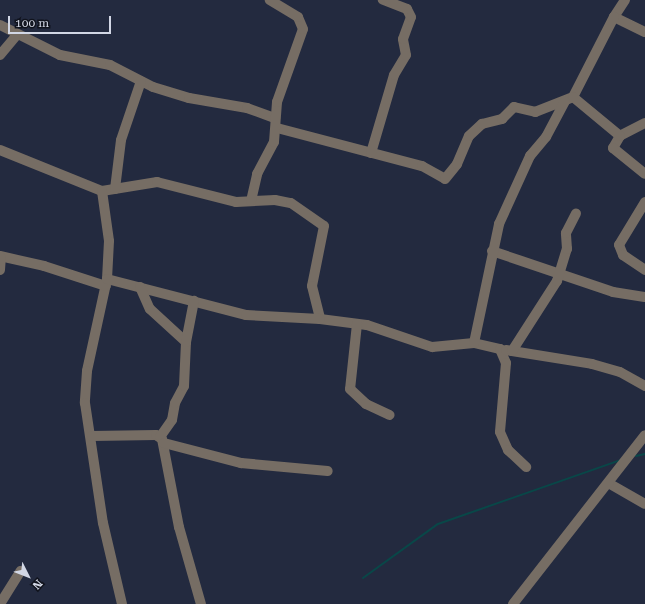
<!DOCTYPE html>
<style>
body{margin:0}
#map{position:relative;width:645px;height:604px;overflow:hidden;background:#232a3f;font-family:"Roboto Serif",serif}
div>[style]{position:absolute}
.stream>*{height:2px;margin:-1px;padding:0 1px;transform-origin:1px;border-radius:1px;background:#094748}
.minor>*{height:10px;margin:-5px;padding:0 5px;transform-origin:5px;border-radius:5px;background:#766d64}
span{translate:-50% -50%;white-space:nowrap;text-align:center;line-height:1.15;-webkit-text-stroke:4px #10131d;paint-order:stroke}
.north{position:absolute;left:8px;top:556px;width:40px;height:40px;-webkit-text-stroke:3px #10131d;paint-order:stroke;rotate:132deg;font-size:11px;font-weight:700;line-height:16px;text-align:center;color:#d2d7e5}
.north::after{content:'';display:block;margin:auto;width:14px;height:18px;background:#d2d7e5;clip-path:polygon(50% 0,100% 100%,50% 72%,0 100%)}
.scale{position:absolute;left:8px;top:16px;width:103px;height:18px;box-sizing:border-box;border:2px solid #d2d7e5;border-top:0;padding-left:5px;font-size:12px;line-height:14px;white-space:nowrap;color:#d2d7e5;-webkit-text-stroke:3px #10131d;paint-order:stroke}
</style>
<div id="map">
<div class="stream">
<div style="left:636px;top:456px;width:9px;rotate:-13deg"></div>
<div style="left:363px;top:578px;width:92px;rotate:-35.8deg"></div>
<div style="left:438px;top:524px;width:194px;rotate:-19.3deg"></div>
</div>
<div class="minor">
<div style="left:625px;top:0;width:20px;rotate:123deg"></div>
<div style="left:614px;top:17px;width:34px;rotate:26deg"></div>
<div style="left:0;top:25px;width:67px;rotate:26.6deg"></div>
<div style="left:60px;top:55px;width:51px;rotate:11.3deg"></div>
<div style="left:110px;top:65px;width:48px;rotate:27.1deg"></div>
<div style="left:153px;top:87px;width:38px;rotate:17deg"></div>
<div style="left:189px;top:98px;width:59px;rotate:9.8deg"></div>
<div style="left:247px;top:108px;width:30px;rotate:20deg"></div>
<div style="left:0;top:55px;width:25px;rotate:-50deg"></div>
<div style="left:573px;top:97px;width:90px;rotate:-62.9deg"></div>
<div style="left:645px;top:123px;width:28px;rotate:153deg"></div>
<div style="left:620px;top:136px;width:14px;rotate:120deg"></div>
<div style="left:613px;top:148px;width:41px;rotate:39.1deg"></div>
<div style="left:277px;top:128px;width:150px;rotate:14.7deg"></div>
<div style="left:422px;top:166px;width:26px;rotate:29deg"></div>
<div style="left:445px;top:179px;width:19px;rotate:-51deg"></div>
<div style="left:457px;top:164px;width:30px;rotate:-67deg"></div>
<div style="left:469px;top:136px;width:18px;rotate:-43deg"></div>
<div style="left:482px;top:124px;width:21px;rotate:-14deg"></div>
<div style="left:502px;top:119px;width:17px;rotate:-45deg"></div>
<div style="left:514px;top:107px;width:22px;rotate:13deg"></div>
<div style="left:535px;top:112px;width:41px;rotate:-21.5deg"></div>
<div style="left:573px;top:97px;width:61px;rotate:39.7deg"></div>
<div style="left:0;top:150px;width:110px;rotate:21.9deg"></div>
<div style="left:102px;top:191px;width:56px;rotate:-9.3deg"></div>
<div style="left:157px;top:182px;width:81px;rotate:14.2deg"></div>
<div style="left:236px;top:202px;width:39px;rotate:-3deg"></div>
<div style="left:275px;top:200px;width:16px;rotate:11deg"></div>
<div style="left:291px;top:203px;width:40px;rotate:34.9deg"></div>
<div style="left:324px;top:226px;width:61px;rotate:101.3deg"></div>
<div style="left:312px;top:286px;width:34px;rotate:76deg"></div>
<div style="left:320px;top:319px;width:47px;rotate:7.3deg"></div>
<div style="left:367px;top:325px;width:69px;rotate:18.7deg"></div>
<div style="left:432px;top:347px;width:42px;rotate:-5.4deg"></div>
<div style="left:474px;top:343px;width:27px;rotate:13deg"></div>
<div style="left:500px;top:349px;width:15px;rotate:67deg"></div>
<div style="left:506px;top:363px;width:69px;rotate:95deg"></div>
<div style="left:500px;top:432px;width:20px;rotate:66deg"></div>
<div style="left:508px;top:450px;width:25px;rotate:43deg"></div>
<div style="left:371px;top:153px;width:81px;rotate:-73.6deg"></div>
<div style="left:394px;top:75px;width:23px;rotate:-59deg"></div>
<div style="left:406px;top:55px;width:16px;rotate:-101deg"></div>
<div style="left:403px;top:39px;width:23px;rotate:-70deg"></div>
<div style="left:411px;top:17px;width:9px;rotate:-117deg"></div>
<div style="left:407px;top:9px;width:26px;rotate:-159deg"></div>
<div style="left:115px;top:189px;width:49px;rotate:-83deg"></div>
<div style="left:121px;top:140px;width:62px;rotate:-71.3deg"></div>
<div style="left:102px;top:191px;width:50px;rotate:82deg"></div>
<div style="left:109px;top:241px;width:38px;rotate:93deg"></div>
<div style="left:107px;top:279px;width:94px;rotate:102.3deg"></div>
<div style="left:87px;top:371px;width:32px;rotate:94deg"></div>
<div style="left:85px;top:403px;width:121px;rotate:81.5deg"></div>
<div style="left:103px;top:523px;width:83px;rotate:76.8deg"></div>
<div style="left:251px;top:201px;width:28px;rotate:-77deg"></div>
<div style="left:257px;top:174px;width:36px;rotate:-62deg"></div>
<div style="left:274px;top:142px;width:40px;rotate:-85.7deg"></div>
<div style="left:277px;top:102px;width:77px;rotate:-70.4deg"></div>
<div style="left:303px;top:29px;width:13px;rotate:-113deg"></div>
<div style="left:298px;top:17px;width:33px;rotate:-149deg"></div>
<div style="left:645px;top:202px;width:50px;rotate:121.2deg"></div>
<div style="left:619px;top:245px;width:11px;rotate:68deg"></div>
<div style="left:623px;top:255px;width:27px;rotate:34deg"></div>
<div style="left:492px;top:251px;width:128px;rotate:18.7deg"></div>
<div style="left:613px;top:292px;width:32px;rotate:9deg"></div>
<div style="left:0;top:256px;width:45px;rotate:12.8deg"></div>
<div style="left:44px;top:266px;width:65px;rotate:17.9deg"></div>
<div style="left:0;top:270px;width:13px;rotate:-86deg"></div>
<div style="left:107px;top:279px;width:144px;rotate:14.5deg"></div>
<div style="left:246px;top:315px;width:74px;rotate:3.1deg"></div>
<div style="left:140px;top:287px;width:24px;rotate:66deg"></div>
<div style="left:150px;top:309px;width:49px;rotate:42.5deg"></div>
<div style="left:357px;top:324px;width:65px;rotate:96.1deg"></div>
<div style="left:350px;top:389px;width:22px;rotate:43deg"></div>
<div style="left:366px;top:404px;width:26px;rotate:25deg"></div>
<div style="left:474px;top:343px;width:122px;rotate:-78.1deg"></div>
<div style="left:499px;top:224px;width:75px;rotate:-65.5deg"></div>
<div style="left:530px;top:156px;width:25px;rotate:-50deg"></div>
<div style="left:546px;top:137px;width:40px;rotate:-62deg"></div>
<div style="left:506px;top:350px;width:87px;rotate:9.2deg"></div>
<div style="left:592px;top:364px;width:29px;rotate:16deg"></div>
<div style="left:620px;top:372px;width:29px;rotate:29deg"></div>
<div style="left:512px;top:351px;width:83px;rotate:-57.3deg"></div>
<div style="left:557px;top:281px;width:34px;rotate:-73deg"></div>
<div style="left:567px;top:249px;width:16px;rotate:-94deg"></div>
<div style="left:566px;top:233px;width:22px;rotate:-63deg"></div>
<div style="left:92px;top:436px;width:64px;rotate:-0.9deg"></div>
<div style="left:156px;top:435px;width:7px;rotate:34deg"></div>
<div style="left:162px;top:439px;width:90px;rotate:79.1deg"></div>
<div style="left:179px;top:527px;width:80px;rotate:74.1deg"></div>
<div style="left:160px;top:437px;width:21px;rotate:-55deg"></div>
<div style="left:172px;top:420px;width:17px;rotate:-80deg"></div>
<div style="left:175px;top:403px;width:19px;rotate:-62deg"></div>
<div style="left:184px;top:386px;width:44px;rotate:-87.4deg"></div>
<div style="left:186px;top:342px;width:42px;rotate:-79deg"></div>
<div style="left:164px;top:443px;width:80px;rotate:14.6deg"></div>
<div style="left:241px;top:463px;width:87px;rotate:5.3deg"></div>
<div style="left:610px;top:484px;width:40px;rotate:29.7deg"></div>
<div style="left:0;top:604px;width:39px;rotate:-58deg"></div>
<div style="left:513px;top:604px;width:214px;rotate:-52deg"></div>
</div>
<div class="north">N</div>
<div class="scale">100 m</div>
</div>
